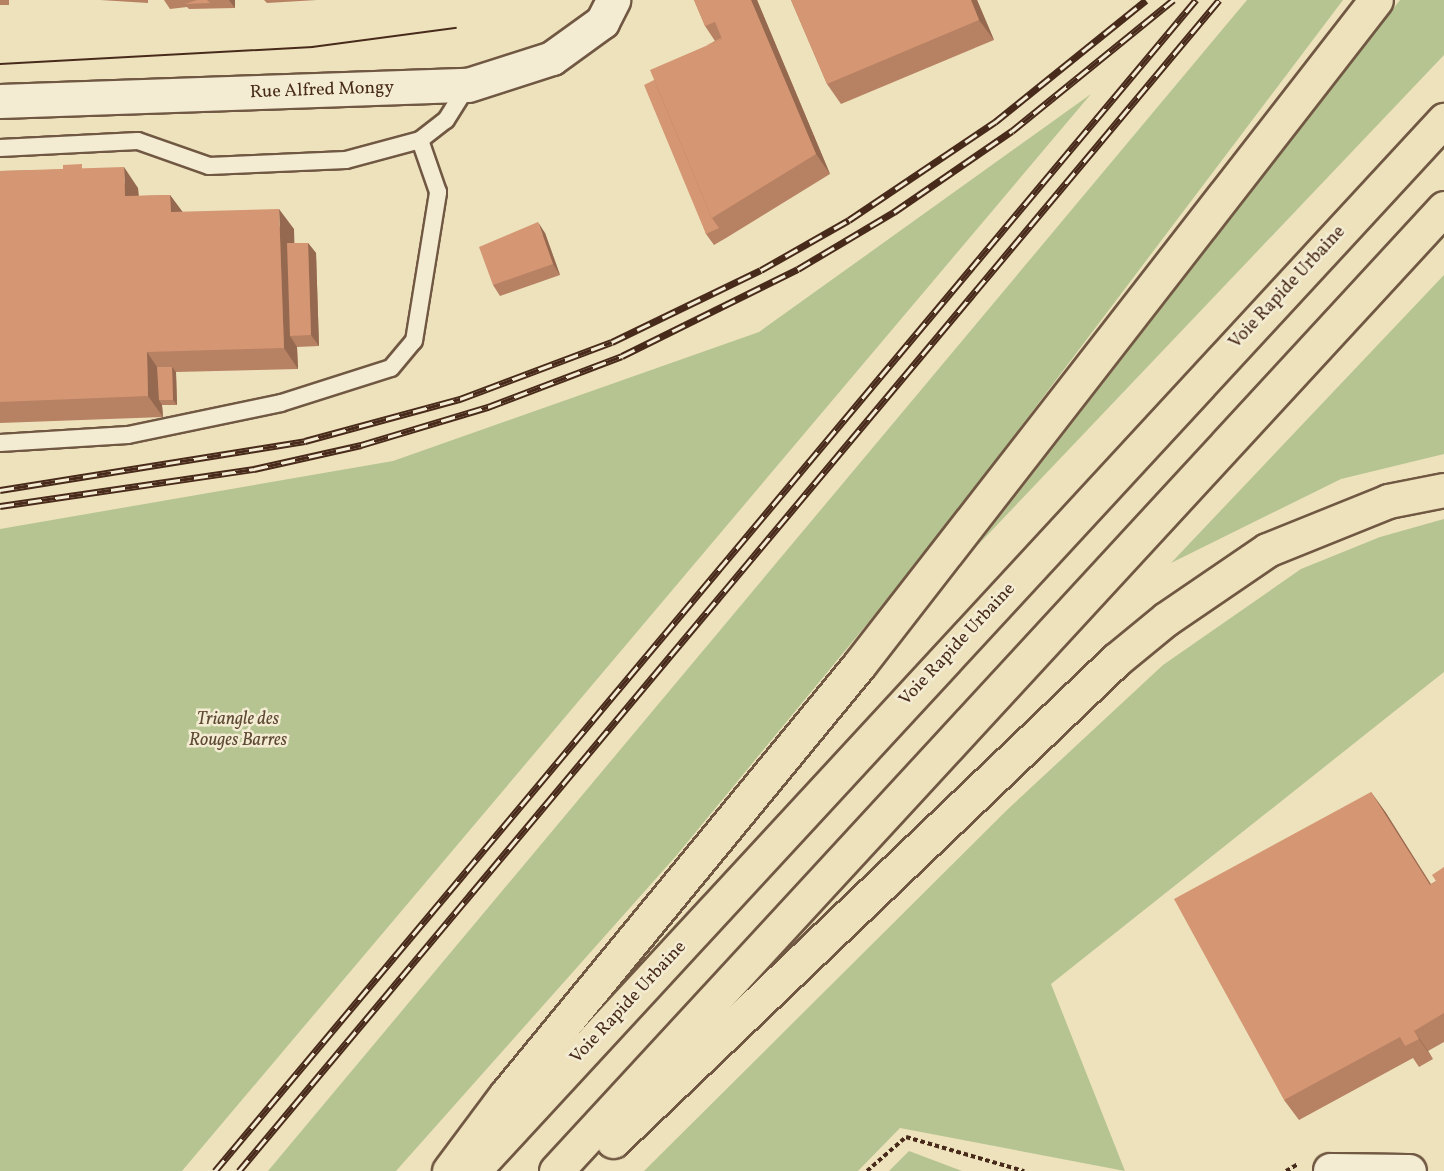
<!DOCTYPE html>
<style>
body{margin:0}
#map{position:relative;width:1444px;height:1171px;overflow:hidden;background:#ede2bc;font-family:Vollkorn,serif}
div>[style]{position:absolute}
.green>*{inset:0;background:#b6c492}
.path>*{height:4px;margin-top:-2px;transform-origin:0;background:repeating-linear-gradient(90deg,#482a1b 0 4.5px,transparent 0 7.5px)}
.roads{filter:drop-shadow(2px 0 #715843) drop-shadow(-2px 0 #715843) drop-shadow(0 2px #715843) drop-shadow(0 -2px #715843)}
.service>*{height:16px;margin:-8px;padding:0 8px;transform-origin:8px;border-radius:8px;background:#f3ecd3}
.minor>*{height:33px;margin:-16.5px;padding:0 16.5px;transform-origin:16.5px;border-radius:16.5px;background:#f3ecd3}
.trunk>*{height:33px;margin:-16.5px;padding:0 16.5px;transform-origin:16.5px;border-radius:16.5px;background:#ede2bc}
.tram>*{height:1.5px;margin:-0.75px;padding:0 0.75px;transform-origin:0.75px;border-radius:0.75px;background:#482a1b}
.rail>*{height:7px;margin-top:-3.5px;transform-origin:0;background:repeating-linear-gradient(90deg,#f3ecd3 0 14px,#482a1b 0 28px);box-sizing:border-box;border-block:2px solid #482a1b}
.wall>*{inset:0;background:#b78163}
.shaded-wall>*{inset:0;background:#956950}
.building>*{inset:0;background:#d59673}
span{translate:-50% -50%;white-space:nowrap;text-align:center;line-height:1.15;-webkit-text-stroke:5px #f3ecd3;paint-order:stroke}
.street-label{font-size:18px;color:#482a1b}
.park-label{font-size:18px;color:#5e4933;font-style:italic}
</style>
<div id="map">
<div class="green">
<div style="clip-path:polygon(1247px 0,1343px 0,923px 556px,676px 856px,396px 1171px,268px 1171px)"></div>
<div style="clip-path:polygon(1400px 0,1444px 0,1444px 55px,977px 546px)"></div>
<div style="clip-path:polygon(1091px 94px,182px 1171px,0 1171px,0 529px,393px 461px,759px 332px)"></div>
<div style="clip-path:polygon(1444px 275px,1444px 454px,1341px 479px,1171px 563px)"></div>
<div style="clip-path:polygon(1444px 519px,1444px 672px,1051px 984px,1125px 1171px,900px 1128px,858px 1171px,644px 1171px,1008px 809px,1163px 665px,1301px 569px,1380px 537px)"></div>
<div style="clip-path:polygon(909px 1151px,962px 1171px,889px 1171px)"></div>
</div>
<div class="path">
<div style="left:867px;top:1171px;width:52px;rotate:-41.1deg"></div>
<div style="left:906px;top:1137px;width:123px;rotate:16.1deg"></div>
<div style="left:1286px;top:1171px;width:14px;rotate:-30deg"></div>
</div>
<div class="roads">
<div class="service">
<div style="left:0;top:148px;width:138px;rotate:-2.9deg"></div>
<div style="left:138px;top:141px;width:75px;rotate:19.4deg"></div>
<div style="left:209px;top:166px;width:137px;rotate:-2.5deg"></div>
<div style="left:346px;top:160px;width:77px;rotate:-15.1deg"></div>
<div style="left:420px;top:140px;width:33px;rotate:-38deg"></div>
<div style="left:446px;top:120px;width:41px;rotate:-57.8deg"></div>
<div style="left:0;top:443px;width:128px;rotate:-3.6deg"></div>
<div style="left:128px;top:435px;width:156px;rotate:-11.8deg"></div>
<div style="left:281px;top:403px;width:115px;rotate:-17.7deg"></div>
<div style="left:391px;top:368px;width:35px;rotate:-50deg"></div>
<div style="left:414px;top:341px;width:151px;rotate:-80.8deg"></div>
<div style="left:438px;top:192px;width:55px;rotate:-109.1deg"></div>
</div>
<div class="minor">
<div style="left:0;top:101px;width:468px;rotate:-2deg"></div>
<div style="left:468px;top:85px;width:88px;rotate:-17.8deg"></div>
<div style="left:552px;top:58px;width:62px;rotate:-35.8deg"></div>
<div style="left:602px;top:22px;width:25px;rotate:-63deg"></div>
<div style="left:1330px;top:1170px;width:79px;rotate:0.7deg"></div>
</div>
<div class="trunk">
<div style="left:613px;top:1141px;width:696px;rotate:-43.72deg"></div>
<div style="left:1116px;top:660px;width:65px;rotate:-39.4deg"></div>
<div style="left:1166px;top:619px;width:122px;rotate:-34.3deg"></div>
<div style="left:1267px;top:550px;width:131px;rotate:-22deg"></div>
<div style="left:1388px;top:501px;width:57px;rotate:-11.1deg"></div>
<div style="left:449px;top:1171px;width:94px;rotate:-53.3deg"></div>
<div style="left:505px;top:1096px;width:558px;rotate:-50.6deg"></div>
<div style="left:859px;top:665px;width:842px;rotate:-52.14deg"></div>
<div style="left:473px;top:1171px;width:1431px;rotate:-47.27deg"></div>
<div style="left:556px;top:1171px;width:1310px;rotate:-47.32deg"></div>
</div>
</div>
<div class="tram">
<div style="left:0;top:64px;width:313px;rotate:-3.1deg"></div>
<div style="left:313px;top:47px;width:144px;rotate:-7.6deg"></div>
</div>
<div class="rail">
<div style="left:0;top:490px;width:309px;rotate:-9.1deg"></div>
<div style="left:305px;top:441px;width:161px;rotate:-15.2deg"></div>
<div style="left:460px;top:399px;width:162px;rotate:-20.6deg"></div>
<div style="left:612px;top:342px;width:165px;rotate:-25.8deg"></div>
<div style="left:761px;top:270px;width:101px;rotate:-29.6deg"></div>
<div style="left:849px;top:220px;width:176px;rotate:-33.9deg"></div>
<div style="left:995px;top:122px;width:194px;rotate:-38.9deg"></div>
<div style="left:0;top:506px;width:257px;rotate:-8.3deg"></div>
<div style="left:254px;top:469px;width:110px;rotate:-12.6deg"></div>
<div style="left:361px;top:445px;width:133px;rotate:-16.7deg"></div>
<div style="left:488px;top:407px;width:143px;rotate:-20.8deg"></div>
<div style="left:622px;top:356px;width:196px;rotate:-26.3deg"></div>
<div style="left:798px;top:269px;width:112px;rotate:-30.7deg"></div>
<div style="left:894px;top:212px;width:143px;rotate:-34.5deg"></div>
<div style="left:1012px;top:131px;width:208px;rotate:-39.1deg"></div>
<div style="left:215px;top:1171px;width:1528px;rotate:-50.05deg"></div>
<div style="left:239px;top:1171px;width:1527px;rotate:-50.07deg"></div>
</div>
<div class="wall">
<div style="clip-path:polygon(0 0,9px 0,9px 5px,0 5px)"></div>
<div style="clip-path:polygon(100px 0,148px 0,148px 3px)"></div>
<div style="clip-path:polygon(164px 0,235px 0,235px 8px,189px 9px,187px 7px,170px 9px)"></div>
<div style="clip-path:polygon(264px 0,317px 0,267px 3px)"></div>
<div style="clip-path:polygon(694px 0,757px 0,830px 174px,726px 238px,714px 245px,706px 234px,654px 80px,715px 41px,705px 26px)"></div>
<div style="clip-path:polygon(791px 0,977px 0,994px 40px,841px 104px,827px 84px)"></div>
<div style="clip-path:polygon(85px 169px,138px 188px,139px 196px,170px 195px,182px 212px,294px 229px,294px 243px,308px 243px,316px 253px,319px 346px,297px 347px,298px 369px,176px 372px,177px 405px,162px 405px,163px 417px,0 423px,0 171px)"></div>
<div style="clip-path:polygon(545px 233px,560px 275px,500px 296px,493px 285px)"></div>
<div style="clip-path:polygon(1371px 792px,1386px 813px,1431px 884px,1436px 881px,1444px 867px,1444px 1042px,1428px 1051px,1433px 1059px,1419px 1067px,1413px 1058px,1299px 1120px,1284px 1100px)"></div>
</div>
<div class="shaded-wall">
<div style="clip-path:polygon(229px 0,235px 0,235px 8px)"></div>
<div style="clip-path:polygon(751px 0,757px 0,830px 174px,816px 154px)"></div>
<div style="clip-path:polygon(971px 0,977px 0,994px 40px,979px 20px)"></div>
<div style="clip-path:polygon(124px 167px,138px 188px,139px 217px,125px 196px)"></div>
<div style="clip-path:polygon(170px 195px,185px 215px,171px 212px)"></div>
<div style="clip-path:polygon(279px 209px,294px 229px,297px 335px,290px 336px,297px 347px,298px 369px,284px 348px)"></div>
<div style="clip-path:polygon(538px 222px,545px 233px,560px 275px,553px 264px)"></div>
<div style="clip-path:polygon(308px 243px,316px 253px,319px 346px,311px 335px)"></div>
<div style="clip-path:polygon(147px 352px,161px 373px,159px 400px,162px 405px,163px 417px,148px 396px)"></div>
<div style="clip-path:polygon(172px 367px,176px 372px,177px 405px,173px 400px)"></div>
<div style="clip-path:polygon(1371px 792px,1386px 813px,1444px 906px,1430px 885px)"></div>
<div style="clip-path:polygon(1414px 1031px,1428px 1051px,1433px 1059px,1419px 1039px)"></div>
</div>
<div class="building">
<div style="clip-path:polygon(197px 0,207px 0,210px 3px,185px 4px)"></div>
<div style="clip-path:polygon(694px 0,751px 0,816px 154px,712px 218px,650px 70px,722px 39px,715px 22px,705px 26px)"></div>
<div style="clip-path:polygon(791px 0,971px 0,979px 20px,827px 84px)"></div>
<div style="clip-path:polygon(721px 38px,722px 39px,708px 45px,707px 45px)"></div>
<div style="clip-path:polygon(654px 80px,712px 218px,719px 228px,706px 234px,644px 85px)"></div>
<div style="clip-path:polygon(82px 164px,82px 169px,63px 169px,63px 165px)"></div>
<div style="clip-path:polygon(124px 167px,125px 196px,170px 195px,171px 212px,279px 209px,284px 348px,147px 352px,148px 396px,0 402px,0 171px)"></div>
<div style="clip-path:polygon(538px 222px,553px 264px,493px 285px,479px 247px)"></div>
<div style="clip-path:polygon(287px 243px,308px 243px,311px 335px,290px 336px)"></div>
<div style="clip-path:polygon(157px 367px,172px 367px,173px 400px,159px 400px)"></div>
<div style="clip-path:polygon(1371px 792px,1430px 885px,1436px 881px,1432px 875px,1444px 867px,1444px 1013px,1414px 1031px,1419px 1039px,1405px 1046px,1400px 1037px,1284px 1100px,1174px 899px)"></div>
</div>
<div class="street-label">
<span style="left:322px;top:91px;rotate:-2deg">Rue Alfred Mongy</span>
<span style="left:1288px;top:288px;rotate:-47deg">Voie Rapide Urbaine</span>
<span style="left:958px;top:645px;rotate:-47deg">Voie Rapide Urbaine</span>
<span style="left:629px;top:1003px;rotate:-47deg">Voie Rapide Urbaine</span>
</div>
<div class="park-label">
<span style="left:238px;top:731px">Triangle des<br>Rouges Barres</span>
</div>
</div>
